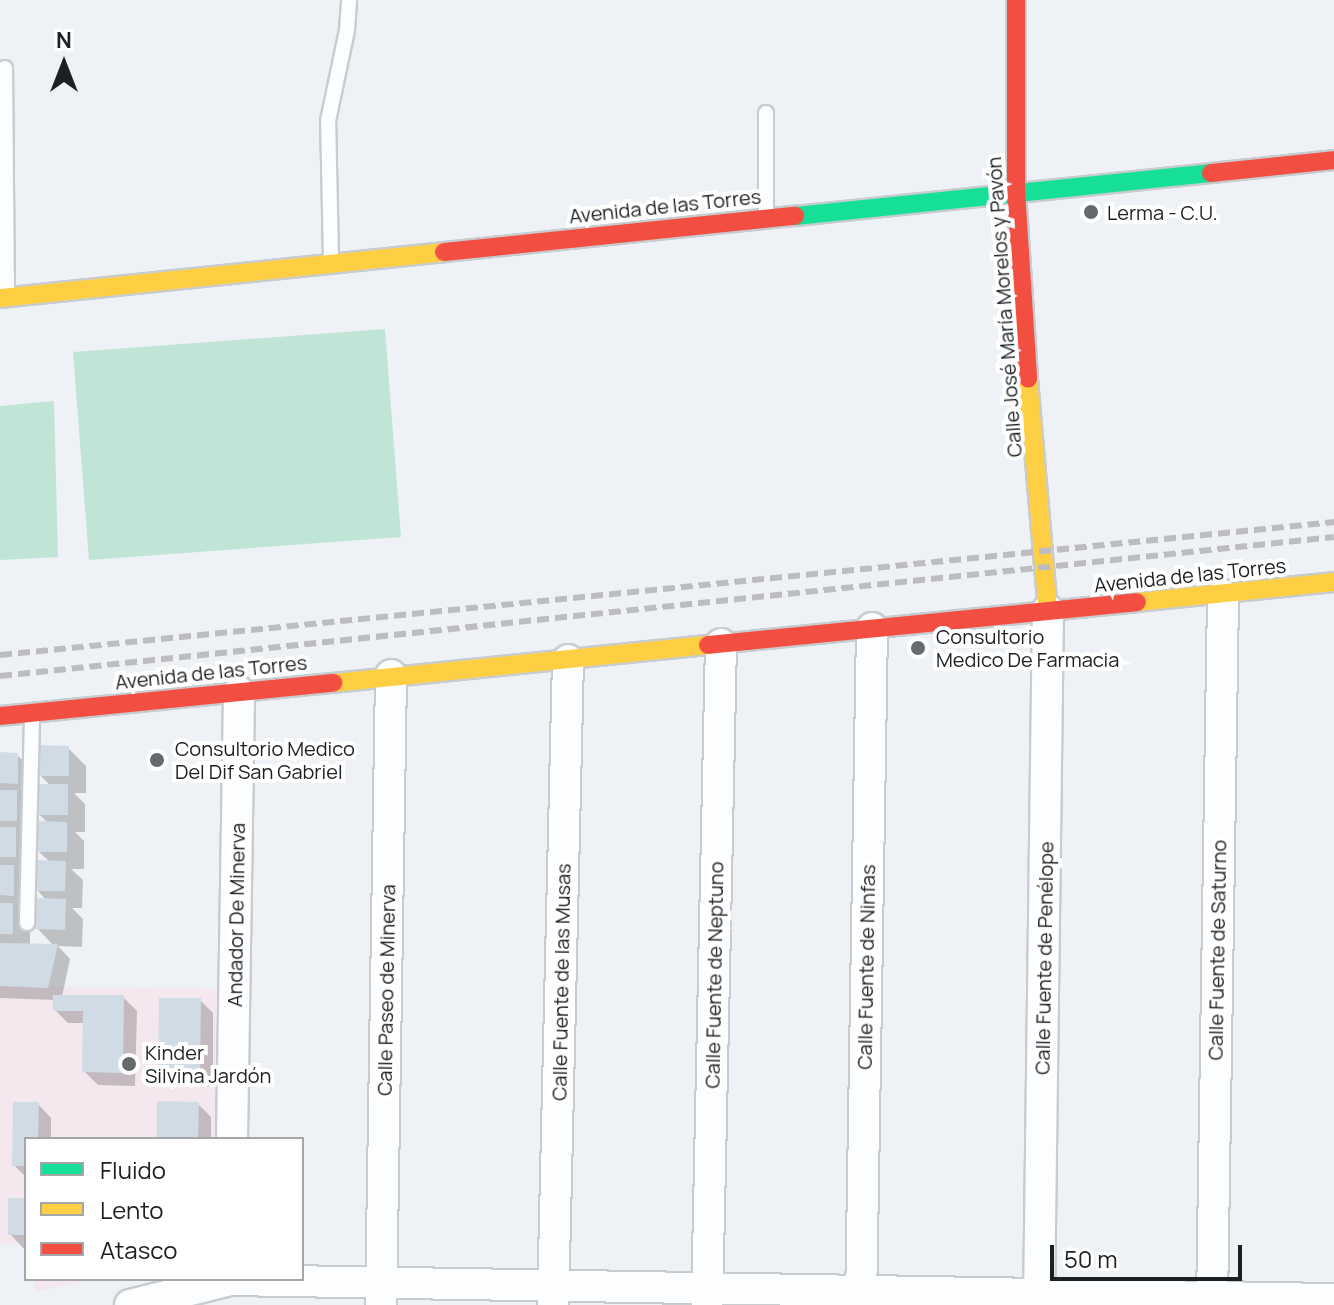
<!DOCTYPE html>
<meta charset="utf-8">
<style>
body{margin:0}
#map{position:relative;width:1334px;height:1305px;overflow:hidden;background:#eef2f6;font-family:Manrope,sans-serif}
div>[style]{position:absolute}
.education>*{inset:0;background:#f4e8ee}
.green>*{inset:0;background:#c0e5d6}
.shadow>*{inset:0;background:#0003}
.building>*{inset:0;background:#d0dbe6}
.roads{filter:drop-shadow(2px 0 #c9cccf) drop-shadow(-2px 0 #c9cccf) drop-shadow(0 2px #c9cccf) drop-shadow(0 -2px #c9cccf)}
.lane>*{height:14px;margin:-7px;padding:0 7px;transform-origin:7px;border-radius:7px;background:#fcfdfe}
.street>*{height:30px;margin:-15px;padding:0 15px;transform-origin:15px;border-radius:15px;background:#fcfdfe}
.fast>*{height:18px;margin:-9px;padding:0 9px;transform-origin:9px;border-radius:9px;background:#16e098}
.slow>*{height:18px;margin:-9px;padding:0 9px;transform-origin:9px;border-radius:9px;background:#ffcf43}
.jam>*{height:18px;margin:-9px;padding:0 9px;transform-origin:9px;border-radius:9px;background:#f24e42}
.rail>*{height:6px;margin-top:-3px;transform-origin:0;background:repeating-linear-gradient(90deg,#bdbdbf 0 12px,transparent 0 18px)}
.dots>*{width:22px;height:22px;translate:-50% -50%;box-sizing:border-box;border:4px solid #fff;border-radius:50%}
span{translate:-50% -50%;white-space:nowrap;text-align:center;line-height:1.15;-webkit-text-stroke:8px #fff;paint-order:stroke}
.street-label{font-size:20px;color:#1d2023}
.poi-label{font-size:20px;color:#1d2023}
.left{translate:0 -50%;text-align:left}
.legend{position:absolute;left:24px;top:1137px;width:280px;height:144px;box-sizing:border-box;background:#fff;border:2px solid #a5a6a7;margin:0;padding:10px 14px;list-style:none;font-size:24px;color:#1d2023}
.legend li{display:flex;align-items:center;gap:16px;height:40px}
.legend b{width:40px;border:2px solid #a5a6a7}
.north{position:absolute;left:24px;top:24px;width:80px;height:80px;-webkit-text-stroke:6px #fff;paint-order:stroke;rotate:0deg;font-size:22px;font-weight:700;line-height:32px;text-align:center;color:#1d2023}
.north::after{content:'';display:block;margin:auto;width:28px;height:36px;background:#1d2023;clip-path:polygon(50% 0,100% 100%,50% 72%,0 100%)}
.scale{position:absolute;left:1050px;top:1245px;width:192px;height:36px;box-sizing:border-box;border:4px solid #1d2023;border-top:0;padding-left:10px;font-size:24px;line-height:28px;white-space:nowrap;color:#1d2023;-webkit-text-stroke:6px #fff;paint-order:stroke}
</style>
<div id="map">
<div class="education">
<div style="clip-path:polygon(0 986px,219px 989px,215px 1139px,26px 1139px,26px 1241px,0 1245px)"></div>
<div style="clip-path:polygon(35px 1279px,96px 1279px,35px 1292px)"></div>
</div>
<div class="green">
<div style="clip-path:polygon(385px 329px,401px 537px,89px 560px,73px 352px)"></div>
<div style="clip-path:polygon(54px 401px,58px 557px,0 560px,0 406px)"></div>
</div>
<div class="shadow">
<div style="clip-path:polygon(68px 748px,86px 766px,86px 793px,74px 793px,85px 804px,85px 832px,75px 832px,84px 841px,84px 869px,71px 869px,83px 880px,82px 908px,72px 908px,83px 919px,82px 947px,58px 946px,70px 959px,62px 997px,123px 997px,137px 1011px,135px 1086px,98px 1085px,84px 1071px,85px 1023px,68px 1023px,55px 1010px,55px 1000px,0 998px,0 754px,17px 755px,35px 772px,33px 874px,20px 874px,31px 885px,31px 913px,20px 912px,30px 923px,30px 945px,54px 946px,37px 928px,47px 901px,37px 890px,50px 862px,38px 851px,48px 823px,39px 814px,51px 786px,40px 775px)"></div>
<div style="clip-path:polygon(200px 1000px,213px 1013px,213px 1087px,174px 1087px,160px 1074px)"></div>
<div style="clip-path:polygon(38px 1104px,51px 1118px,51px 1139px,26px 1139px,26px 1177px,14px 1165px)"></div>
<div style="clip-path:polygon(198px 1104px,211px 1117px,211px 1139px,159px 1139px)"></div>
<div style="clip-path:polygon(26px 1200px,26px 1248px,23px 1248px,10px 1234px)"></div>
</div>
<div class="building">
<div style="clip-path:polygon(38px 745px,69px 746px,69px 776px,38px 776px)"></div>
<div style="clip-path:polygon(0 752px,18px 753px,18px 784px,0 783px)"></div>
<div style="clip-path:polygon(38px 784px,68px 784px,68px 815px,37px 815px)"></div>
<div style="clip-path:polygon(0 790px,17px 790px,17px 821px,0 821px)"></div>
<div style="clip-path:polygon(37px 821px,67px 822px,67px 852px,36px 852px)"></div>
<div style="clip-path:polygon(0 827px,16px 827px,16px 857px,0 857px)"></div>
<div style="clip-path:polygon(35px 860px,66px 861px,65px 891px,35px 891px)"></div>
<div style="clip-path:polygon(0 865px,14px 865px,14px 896px,0 895px)"></div>
<div style="clip-path:polygon(35px 898px,66px 899px,65px 930px,35px 929px)"></div>
<div style="clip-path:polygon(0 903px,13px 903px,13px 934px,0 934px)"></div>
<div style="clip-path:polygon(0 943px,58px 944px,48px 988px,0 986px)"></div>
<div style="clip-path:polygon(53px 995px,124px 995px,123px 1073px,82px 1072px,83px 1011px,53px 1011px)"></div>
<div style="clip-path:polygon(159px 998px,201px 998px,200px 1074px,158px 1074px)"></div>
<div style="clip-path:polygon(157px 1101px,199px 1102px,198px 1139px,157px 1139px)"></div>
<div style="clip-path:polygon(13px 1102px,39px 1102px,38px 1139px,26px 1139px,26px 1166px,12px 1166px)"></div>
<div style="clip-path:polygon(8px 1198px,26px 1198px,26px 1235px,8px 1235px)"></div>
</div>
<div class="roads">
<div class="lane">
<div style="left:5px;top:68px;width:225px;rotate:89.5deg"></div>
<div style="left:766px;top:113px;width:103px;rotate:90deg"></div>
<div style="left:331px;top:259px;width:138px;rotate:-91.2deg"></div>
<div style="left:328px;top:121px;width:93px;rotate:-78.2deg"></div>
<div style="left:347px;top:30px;width:30px;rotate:-86deg"></div>
<div style="left:27px;top:923px;width:208px;rotate:-88.6deg"></div>
</div>
<div class="street">
<div style="left:232px;top:1139px;width:447px;rotate:-89.1deg"></div>
<div style="left:130px;top:1305px;width:103px;rotate:-14deg"></div>
<div style="left:230px;top:1280px;width:1104px;rotate:0.99deg"></div>
<div style="left:381px;top:1305px;width:630px;rotate:-89.09deg"></div>
<div style="left:553px;top:1305px;width:645px;rotate:-88.67deg"></div>
<div style="left:707px;top:1305px;width:661px;rotate:-88.79deg"></div>
<div style="left:861px;top:1305px;width:677px;rotate:-89.07deg"></div>
<div style="left:1039px;top:1305px;width:695px;rotate:-89.26deg"></div>
<div style="left:1212px;top:1305px;width:710px;rotate:-89.11deg"></div>
</div>
<div class="fast">
<div style="left:795px;top:216px;width:418px;rotate:-5.9deg"></div>
</div>
<div class="slow">
<div style="left:0;top:298px;width:446px;rotate:-5.9deg"></div>
<div style="left:1028px;top:379px;width:232px;rotate:85.1deg"></div>
<div style="left:1137px;top:602px;width:198px;rotate:-5.8deg"></div>
<div style="left:333px;top:683px;width:377px;rotate:-5.8deg"></div>
</div>
<div class="jam">
<div style="left:1016px;top:0;width:191px;rotate:90deg"></div>
<div style="left:1016px;top:191px;width:188px;rotate:86.3deg"></div>
<div style="left:1211px;top:173px;width:124px;rotate:-6deg"></div>
<div style="left:444px;top:252px;width:353px;rotate:-5.9deg"></div>
<div style="left:708px;top:645px;width:431px;rotate:-5.7deg"></div>
<div style="left:0;top:716px;width:335px;rotate:-5.7deg"></div>
</div>
</div>
<div class="rail">
<div style="left:0;top:655px;width:1341px;rotate:-5.69deg"></div>
<div style="left:0;top:676px;width:1341px;rotate:-5.95deg"></div>
</div>
<div class="dots">
<div style="left:1091px;top:212px;background:#666a6d"></div>
<div style="left:918px;top:648px;background:#666a6d"></div>
<div style="left:157px;top:760px;background:#666a6d"></div>
<div style="left:129px;top:1064px;background:#666a6d"></div>
</div>
<div class="street-label">
<span style="left:665px;top:206px;rotate:-6deg">Avenida de las Torres</span>
<span style="left:1004px;top:307px;rotate:-94deg">Calle José María Morelos y Pavón</span>
<span style="left:1190px;top:575px;rotate:-6deg">Avenida de las Torres</span>
<span style="left:211px;top:672px;rotate:-6deg">Avenida de las Torres</span>
<span style="left:236px;top:915px;rotate:-89deg">Andador De Minerva</span>
<span style="left:1217px;top:950px;rotate:-89deg">Calle Fuente de Saturno</span>
<span style="left:1044px;top:958px;rotate:-89deg">Calle Fuente de Penélope</span>
<span style="left:866px;top:967px;rotate:-89deg">Calle Fuente de Ninfas</span>
<span style="left:714px;top:975px;rotate:-89deg">Calle Fuente de Neptuno</span>
<span style="left:561px;top:982px;rotate:-89deg">Calle Fuente de las Musas</span>
<span style="left:386px;top:990px;rotate:-89deg">Calle Paseo de Minerva</span>
</div>
<div class="poi-label">
<span class="left" style="left:1107px;top:212px">Lerma - C.U.</span>
<span class="left" style="left:936px;top:648px">Consultorio<br>Medico De Farmacia</span>
<span class="left" style="left:175px;top:760px">Consultorio Medico<br>Del Dif San Gabriel</span>
<span class="left" style="left:145px;top:1064px">Kinder<br>Silvina Jardón</span>
</div>
<ul class="legend">
<li><b style="height:10px;background:#16e098"></b>Fluido</li>
<li><b style="height:10px;background:#ffcf43"></b>Lento</li>
<li><b style="height:10px;background:#f24e42"></b>Atasco</li>
</ul>
<div class="north">N</div>
<div class="scale">50 m</div>
</div>
